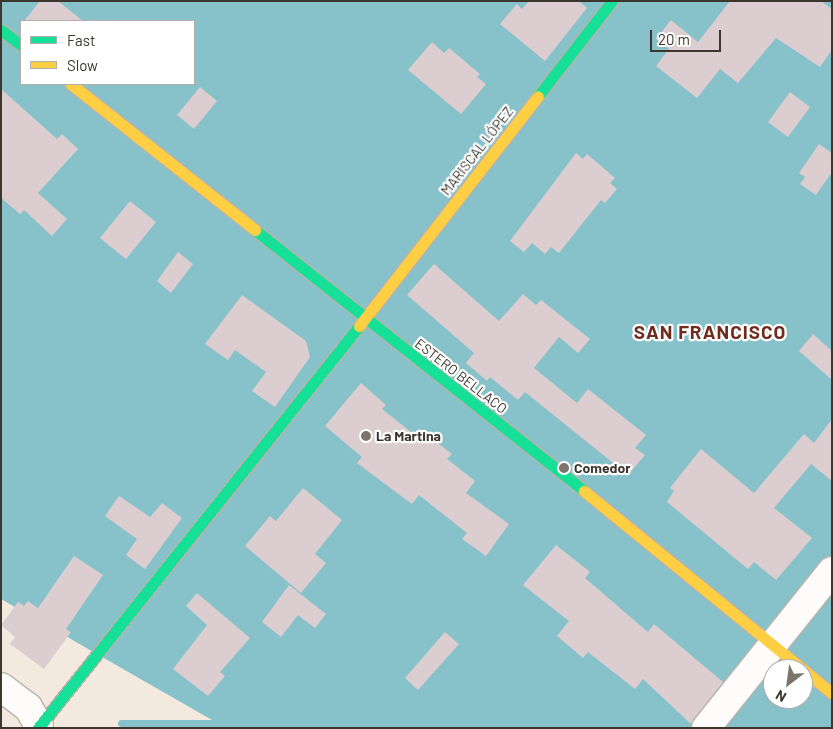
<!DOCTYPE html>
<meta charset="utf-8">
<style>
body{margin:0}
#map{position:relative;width:833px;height:729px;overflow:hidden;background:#f3e9de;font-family:Barlow,sans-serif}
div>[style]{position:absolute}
.water>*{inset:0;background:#87c2cb}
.stream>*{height:7px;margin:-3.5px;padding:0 3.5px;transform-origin:3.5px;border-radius:3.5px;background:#87c2cb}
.building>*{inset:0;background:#dccdd0}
.roads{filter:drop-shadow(1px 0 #b9b2aa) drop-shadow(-1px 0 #b9b2aa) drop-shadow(0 1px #b9b2aa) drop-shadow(0 -1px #b9b2aa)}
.street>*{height:28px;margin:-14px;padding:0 14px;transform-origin:14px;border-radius:14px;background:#fdfcfa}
.fast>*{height:11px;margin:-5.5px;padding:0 5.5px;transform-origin:5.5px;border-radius:5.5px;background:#16e098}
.slow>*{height:11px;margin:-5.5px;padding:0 5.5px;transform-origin:5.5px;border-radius:5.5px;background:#ffcf43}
.dots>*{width:14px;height:14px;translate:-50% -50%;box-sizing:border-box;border:2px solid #fff;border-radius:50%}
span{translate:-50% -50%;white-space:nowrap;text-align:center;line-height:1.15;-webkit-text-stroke:4.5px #fff;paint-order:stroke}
.street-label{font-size:14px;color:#3c362e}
.poi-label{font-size:14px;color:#3c362e;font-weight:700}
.left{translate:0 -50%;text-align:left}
.district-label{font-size:19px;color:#702c1f;font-weight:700;letter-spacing:1px}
.frame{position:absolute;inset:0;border:2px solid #3c362e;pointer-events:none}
.legend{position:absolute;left:20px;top:20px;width:175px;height:65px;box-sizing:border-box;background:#fff;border:1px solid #b1afab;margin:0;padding:6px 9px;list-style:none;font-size:15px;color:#3c362e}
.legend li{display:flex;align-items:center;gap:10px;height:25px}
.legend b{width:25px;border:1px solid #b1afab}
.north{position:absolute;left:763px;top:659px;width:50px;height:50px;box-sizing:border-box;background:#fff;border:1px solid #b1afab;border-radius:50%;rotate:210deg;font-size:14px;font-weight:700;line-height:20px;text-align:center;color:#3c362e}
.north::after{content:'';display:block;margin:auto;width:18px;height:22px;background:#7c756c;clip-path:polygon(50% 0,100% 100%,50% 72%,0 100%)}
.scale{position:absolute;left:650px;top:30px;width:71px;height:22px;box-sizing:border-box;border:2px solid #3c362e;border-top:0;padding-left:6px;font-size:15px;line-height:18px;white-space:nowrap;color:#3c362e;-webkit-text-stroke:4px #fff;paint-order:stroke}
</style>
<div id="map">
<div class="water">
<div style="clip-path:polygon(evenodd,1px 1px,832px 1px,832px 728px,226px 728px,1px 599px,1px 1px,21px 21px,194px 21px,194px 84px,21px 84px,21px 21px,1px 1px,773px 669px,803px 669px,803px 699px,773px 699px,773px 669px)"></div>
</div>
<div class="stream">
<div style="left:121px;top:723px;width:106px"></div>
</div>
<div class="building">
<div style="clip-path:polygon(40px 1px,58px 1px,83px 21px,24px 21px)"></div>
<div style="clip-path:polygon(529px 1px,579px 1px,587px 8px,545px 61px,500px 24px,517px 4px,522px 9px)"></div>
<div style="clip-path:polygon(730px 1px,821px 1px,832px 9px,832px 50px,820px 67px,776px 38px,738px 83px,720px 69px,697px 98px,656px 66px,669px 49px,656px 39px,671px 20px,698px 42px)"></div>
<div style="clip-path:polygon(432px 42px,444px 53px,449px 48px,480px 74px,477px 77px,486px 84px,461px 114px,408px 70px)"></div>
<div style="clip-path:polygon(200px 87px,217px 101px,194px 129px,177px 115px)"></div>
<div style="clip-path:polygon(1px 89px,57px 139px,62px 134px,78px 149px,38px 193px,67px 219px,52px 236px,24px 210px,20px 214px,1px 198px)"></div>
<div style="clip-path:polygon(790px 92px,810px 107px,788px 137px,768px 122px)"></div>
<div style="clip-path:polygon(819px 144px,832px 153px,832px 172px,816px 195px,800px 184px,805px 177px,799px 173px)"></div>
<div style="clip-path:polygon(576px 153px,583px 159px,587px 154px,615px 178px,610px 183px,617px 189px,605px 203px,601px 200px,559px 253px,551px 247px,545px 254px,532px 243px,524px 252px,510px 241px)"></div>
<div style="clip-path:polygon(130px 201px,156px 222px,126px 259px,100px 238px)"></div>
<div style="clip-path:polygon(178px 252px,193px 264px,171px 293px,157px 281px)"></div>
<div style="clip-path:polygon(434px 264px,499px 321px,523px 294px,536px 305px,541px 300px,590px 339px,578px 353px,559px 337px,534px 368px,577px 403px,588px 389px,646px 435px,635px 448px,645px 455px,628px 475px,525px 392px,518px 400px,490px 377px,487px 381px,466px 363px,474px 353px,407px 295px)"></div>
<div style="clip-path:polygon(242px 295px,306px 341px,310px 357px,275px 407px,252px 391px,266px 372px,235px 350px,228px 360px,205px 344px)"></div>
<div style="clip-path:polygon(813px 334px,832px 351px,832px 380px,799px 351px)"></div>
<div style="clip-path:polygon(361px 383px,386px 405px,382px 409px,421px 440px,426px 434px,452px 454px,447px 459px,475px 481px,466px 493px,509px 524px,486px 556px,462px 539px,467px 533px,419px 495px,412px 504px,357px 463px,362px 457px,325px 426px)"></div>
<div style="clip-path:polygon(832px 419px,832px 481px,811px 464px,774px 508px,812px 538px,776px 580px,754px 562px,748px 569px,667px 502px,674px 491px,670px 488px,701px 449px,754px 493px,804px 434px,814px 443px)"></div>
<div style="clip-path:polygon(303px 488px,342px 520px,315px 554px,326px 563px,301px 593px,245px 546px,270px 516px,276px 521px)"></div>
<div style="clip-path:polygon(119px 496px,150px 517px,162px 503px,182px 518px,145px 569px,126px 555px,137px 539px,105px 516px)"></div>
<div style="clip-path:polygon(556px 545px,590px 572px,585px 578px,648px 632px,654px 624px,723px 682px,691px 724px,643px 679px,635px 689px,588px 652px,583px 658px,557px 636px,569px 621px,523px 585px)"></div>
<div style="clip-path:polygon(74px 556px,103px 575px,66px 629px,71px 632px,44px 669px,10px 644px,15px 637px,1px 625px,18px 602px,24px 606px,28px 601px,38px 608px)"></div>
<div style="clip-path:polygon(289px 585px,326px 614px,315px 628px,298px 615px,281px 637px,262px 622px)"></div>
<div style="clip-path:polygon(197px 593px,250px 638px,220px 672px,225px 676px,208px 696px,173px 669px,207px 625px,186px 606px)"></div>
<div style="clip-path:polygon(445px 632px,459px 644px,418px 690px,405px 678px)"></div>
</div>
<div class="roads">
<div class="street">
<div style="left:1px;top:687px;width:34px;rotate:37deg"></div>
<div style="left:28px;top:707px;width:22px;rotate:60deg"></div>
<div style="left:706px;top:728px;width:201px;rotate:-51.3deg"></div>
</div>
<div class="fast">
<div style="left:1px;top:30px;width:25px;rotate:37deg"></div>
<div style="left:538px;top:96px;width:120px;rotate:-52.1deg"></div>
<div style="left:255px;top:230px;width:420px;rotate:38.4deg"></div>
<div style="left:38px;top:728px;width:514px;rotate:-51.39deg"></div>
</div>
<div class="slow">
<div style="left:71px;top:84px;width:235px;rotate:38.4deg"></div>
<div style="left:359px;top:326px;width:291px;rotate:-52.1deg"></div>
<div style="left:584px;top:491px;width:320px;rotate:39.2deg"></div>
</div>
</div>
<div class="dots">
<div style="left:366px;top:436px;background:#7c756c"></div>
<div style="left:564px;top:468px;background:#7c756c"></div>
</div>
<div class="street-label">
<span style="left:477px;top:151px;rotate:-52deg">MARISCAL LÓPEZ</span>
<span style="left:461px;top:376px;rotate:38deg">ESTERO BELLACO</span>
</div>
<div class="poi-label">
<span class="left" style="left:376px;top:436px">La Martina</span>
<span class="left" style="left:574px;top:468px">Comedor</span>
</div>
<div class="district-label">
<span style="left:710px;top:332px">SAN FRANCISCO</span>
</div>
<div class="frame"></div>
<ul class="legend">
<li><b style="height:6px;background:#16e098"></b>Fast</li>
<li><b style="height:6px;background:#ffcf43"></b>Slow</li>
</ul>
<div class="north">N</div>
<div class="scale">20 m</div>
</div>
